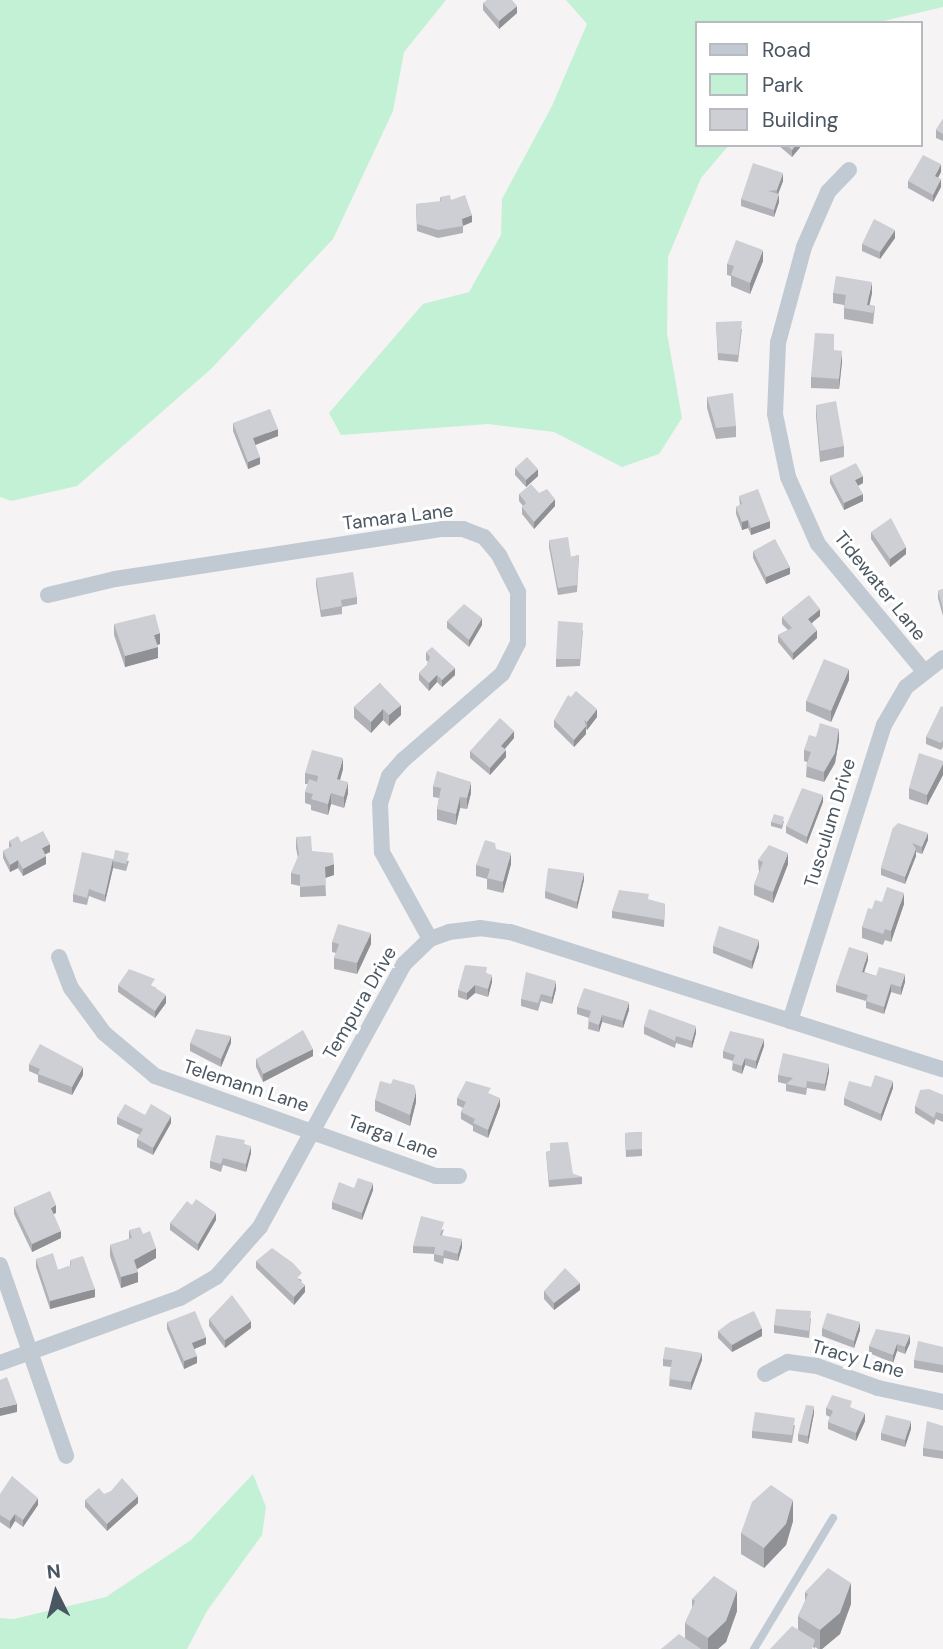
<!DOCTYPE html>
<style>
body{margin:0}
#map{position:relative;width:943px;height:1649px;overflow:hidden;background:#f5f3f3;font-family:"DM Sans",sans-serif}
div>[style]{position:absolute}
.green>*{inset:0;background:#c3f1d5}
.lane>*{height:8px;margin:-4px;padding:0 4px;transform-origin:4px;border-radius:4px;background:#c1cad2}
.street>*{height:16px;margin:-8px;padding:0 8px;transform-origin:8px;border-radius:8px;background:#c1cad2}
.wall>*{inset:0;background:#b0b2b7}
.shaded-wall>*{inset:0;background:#909195}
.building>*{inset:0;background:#cdcfd5}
span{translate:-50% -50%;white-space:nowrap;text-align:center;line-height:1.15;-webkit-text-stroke:6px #fff;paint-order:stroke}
.street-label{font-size:19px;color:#4a5661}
.legend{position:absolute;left:695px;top:21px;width:228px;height:126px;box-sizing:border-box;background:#fff;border:2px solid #b7bbc0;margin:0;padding:9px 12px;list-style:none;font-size:21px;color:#4a5661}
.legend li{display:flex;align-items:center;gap:14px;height:35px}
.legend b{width:35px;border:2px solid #b7bbc0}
.north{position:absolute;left:21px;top:1558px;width:70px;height:70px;-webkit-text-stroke:5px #fff;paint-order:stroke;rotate:354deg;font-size:19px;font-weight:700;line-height:28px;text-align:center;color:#4a5661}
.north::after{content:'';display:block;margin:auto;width:24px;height:32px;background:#4a5661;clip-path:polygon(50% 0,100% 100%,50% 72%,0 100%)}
</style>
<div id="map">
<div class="green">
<div style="clip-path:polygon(0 0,446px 0,404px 52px,393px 111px,333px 239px,211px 369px,77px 486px,11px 501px,0 497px)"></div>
<div style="clip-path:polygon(566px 0,943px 0,943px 7px,875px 23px,696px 23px,696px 145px,729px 145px,701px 178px,668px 257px,667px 333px,682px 418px,659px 454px,622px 467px,554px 432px,488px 424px,341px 435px,329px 413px,423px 304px,469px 292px,501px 235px,502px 199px,552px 106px,587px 24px)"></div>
<div style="clip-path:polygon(253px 1474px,266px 1507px,262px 1535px,207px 1611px,187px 1649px,0 1649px,0 1618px,14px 1619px,106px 1597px,191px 1540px)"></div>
</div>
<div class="lane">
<div style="left:754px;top:1649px;width:153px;rotate:-58.9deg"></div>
</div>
<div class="street">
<div style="left:849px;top:170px;width:30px;rotate:134deg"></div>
<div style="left:828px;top:192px;width:60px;rotate:113.6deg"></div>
<div style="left:804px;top:247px;width:99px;rotate:105.2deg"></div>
<div style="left:778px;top:343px;width:71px;rotate:92.4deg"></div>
<div style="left:775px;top:414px;width:64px;rotate:78.3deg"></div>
<div style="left:788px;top:477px;width:73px;rotate:65.9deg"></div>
<div style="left:818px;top:544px;width:164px;rotate:50.2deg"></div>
<div style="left:48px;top:595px;width:69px;rotate:-13.4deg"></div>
<div style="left:115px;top:579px;width:331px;rotate:-8.7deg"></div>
<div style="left:442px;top:529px;width:21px"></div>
<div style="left:463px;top:529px;width:22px;rotate:21deg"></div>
<div style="left:484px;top:537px;width:23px;rotate:50deg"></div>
<div style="left:499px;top:555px;width:42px;rotate:62.8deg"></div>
<div style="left:518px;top:592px;width:51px;rotate:90deg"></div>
<div style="left:518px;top:643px;width:35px;rotate:117deg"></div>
<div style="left:502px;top:674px;width:131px;rotate:139deg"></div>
<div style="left:403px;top:760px;width:21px;rotate:131deg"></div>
<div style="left:389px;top:776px;width:28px;rotate:108deg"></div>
<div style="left:380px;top:803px;width:49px;rotate:87.7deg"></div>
<div style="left:382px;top:852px;width:99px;rotate:61.1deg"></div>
<div style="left:59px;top:957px;width:33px;rotate:69deg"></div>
<div style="left:71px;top:988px;width:56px;rotate:53.7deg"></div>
<div style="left:104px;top:1033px;width:67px;rotate:40.1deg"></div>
<div style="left:155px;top:1076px;width:298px;rotate:19.6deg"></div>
<div style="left:436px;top:1176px;width:23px"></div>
<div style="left:790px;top:1021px;width:311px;rotate:-72.4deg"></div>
<div style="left:884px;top:725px;width:44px;rotate:-59.9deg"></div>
<div style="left:906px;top:687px;width:47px;rotate:-38.1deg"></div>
<div style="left:0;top:1265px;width:202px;rotate:70.9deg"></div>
<div style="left:0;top:1363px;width:191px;rotate:-19.9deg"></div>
<div style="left:180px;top:1298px;width:42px;rotate:-30.3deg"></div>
<div style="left:216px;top:1277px;width:67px;rotate:-48.7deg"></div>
<div style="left:260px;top:1227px;width:300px;rotate:-61.3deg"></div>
<div style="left:404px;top:964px;width:36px;rotate:-44deg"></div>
<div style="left:430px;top:939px;width:20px;rotate:-20deg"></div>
<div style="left:449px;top:932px;width:31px;rotate:-7deg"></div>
<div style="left:480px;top:928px;width:30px;rotate:8deg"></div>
<div style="left:510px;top:932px;width:454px;rotate:17.6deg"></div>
<div style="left:765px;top:1374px;width:26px;rotate:-28deg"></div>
<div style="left:788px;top:1362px;width:29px;rotate:8deg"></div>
<div style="left:817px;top:1366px;width:65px;rotate:19.8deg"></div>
<div style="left:878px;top:1388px;width:66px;rotate:12.2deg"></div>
</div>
<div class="wall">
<div style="clip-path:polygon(483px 3px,517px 13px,499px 29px,483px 10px)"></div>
<div style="clip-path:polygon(943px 119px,943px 141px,936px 138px,936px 130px)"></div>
<div style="clip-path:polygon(778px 145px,802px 145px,792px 157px)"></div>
<div style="clip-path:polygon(941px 172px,938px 178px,941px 187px,933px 202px,908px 188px,908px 181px)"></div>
<div style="clip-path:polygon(783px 181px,778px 194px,779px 202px,774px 217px,741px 206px,741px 199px)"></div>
<div style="clip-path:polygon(440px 197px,451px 200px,472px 222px,463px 226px,463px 233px,438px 238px,417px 231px,416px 204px,440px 202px)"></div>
<div style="clip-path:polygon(895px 238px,880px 259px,862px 251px,862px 244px)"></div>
<div style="clip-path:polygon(763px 261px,750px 294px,731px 286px,731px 276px,727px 275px,727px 264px)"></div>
<div style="clip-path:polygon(833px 293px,872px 293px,869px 305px,875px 306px,873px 324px,844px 319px,844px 305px,833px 303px)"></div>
<div style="clip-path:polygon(716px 322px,742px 329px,738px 362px,718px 360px)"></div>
<div style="clip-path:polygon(834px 350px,842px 362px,839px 389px,811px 388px,811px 377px)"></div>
<div style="clip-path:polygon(707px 397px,736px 426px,736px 437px,716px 439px,707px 408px)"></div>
<div style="clip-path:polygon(816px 405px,844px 446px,844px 457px,820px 462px,816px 416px)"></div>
<div style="clip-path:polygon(233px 423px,278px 436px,255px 445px,260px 464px,248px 469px,233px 431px)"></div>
<div style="clip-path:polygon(515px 468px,538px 476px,526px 487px,515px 475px)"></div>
<div style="clip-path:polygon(830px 476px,863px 483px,858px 486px,863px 501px,844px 510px,830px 483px)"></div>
<div style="clip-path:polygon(539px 493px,555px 506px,534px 529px,522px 514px,522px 507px,523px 506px,519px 501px,519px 494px)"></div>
<div style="clip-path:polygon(739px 496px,770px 528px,751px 535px,748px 528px,742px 530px,736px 514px,736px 507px,740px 505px)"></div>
<div style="clip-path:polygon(871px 532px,906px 554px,890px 567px,871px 539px)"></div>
<div style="clip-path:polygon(549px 540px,571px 557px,579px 555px,577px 592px,558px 595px,549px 547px)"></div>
<div style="clip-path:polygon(753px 551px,790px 574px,766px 584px,753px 558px)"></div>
<div style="clip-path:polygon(316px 578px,357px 597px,357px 604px,342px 607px,342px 614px,321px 617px,316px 585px)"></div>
<div style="clip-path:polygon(943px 589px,943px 616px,938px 598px,938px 591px)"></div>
<div style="clip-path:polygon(820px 616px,812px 623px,817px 638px,793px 660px,778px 642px,778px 635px,788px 630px,782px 624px,782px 617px)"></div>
<div style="clip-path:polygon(447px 621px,482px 625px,469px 647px,447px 628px)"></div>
<div style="clip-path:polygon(114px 624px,160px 644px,157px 645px,158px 658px,125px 667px,114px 635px)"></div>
<div style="clip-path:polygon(583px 630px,580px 666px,556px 667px,556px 659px)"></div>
<div style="clip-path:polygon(426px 652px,455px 675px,442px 687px,437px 682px,429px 691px,419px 680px,419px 673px,427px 665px,428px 662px,426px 660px)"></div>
<div style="clip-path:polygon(849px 680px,831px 722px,806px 711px,806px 701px)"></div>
<div style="clip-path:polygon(380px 683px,401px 715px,389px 726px,383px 720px,371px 733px,354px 718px,354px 707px)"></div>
<div style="clip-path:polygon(943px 707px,943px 747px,941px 750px,926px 744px,926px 737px)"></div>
<div style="clip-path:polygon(597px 717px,587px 730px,586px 729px,586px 734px,574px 747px,554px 727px,554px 720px)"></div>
<div style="clip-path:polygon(816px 737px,839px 740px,835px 763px,824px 782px,806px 777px,807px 762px,804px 761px,804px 750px)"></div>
<div style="clip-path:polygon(514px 738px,505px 749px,506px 757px,490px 775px,470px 758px,470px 751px)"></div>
<div style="clip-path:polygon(943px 761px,943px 775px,927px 805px,909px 799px,909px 788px)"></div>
<div style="clip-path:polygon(343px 769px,340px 780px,348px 793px,344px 808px,331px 804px,328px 815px,311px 810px,311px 805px,305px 803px,305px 792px,308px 784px,305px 784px,305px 773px)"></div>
<div style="clip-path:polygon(433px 786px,471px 793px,467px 809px,460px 808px,456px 825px,437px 820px,437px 809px,439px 798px,433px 797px)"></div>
<div style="clip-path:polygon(823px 802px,807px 844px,786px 833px,786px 826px)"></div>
<div style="clip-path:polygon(784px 821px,782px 829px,771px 826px,771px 822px)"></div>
<div style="clip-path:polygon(893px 828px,928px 840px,922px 854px,916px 852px,916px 856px,905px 884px,881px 875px,881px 868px)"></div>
<div style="clip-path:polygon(296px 837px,312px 851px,334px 875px,325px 878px,326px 896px,300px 897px,300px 886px,291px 884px,291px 873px,298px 858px,296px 848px)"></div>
<div style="clip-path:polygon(9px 841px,21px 842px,50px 852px,45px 854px,46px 864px,23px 876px,18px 868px,10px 872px,3px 858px,3px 851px,9px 848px)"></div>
<div style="clip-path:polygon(496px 849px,511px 864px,503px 893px,487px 889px,487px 879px,476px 876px,476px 865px)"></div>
<div style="clip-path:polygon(113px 859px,129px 861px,126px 871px,113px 868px,105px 902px,89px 896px,87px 905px,73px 902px,73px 894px)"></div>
<div style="clip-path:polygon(758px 860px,788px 864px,773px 903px,754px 895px,754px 885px,759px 872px)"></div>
<div style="clip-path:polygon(584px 880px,577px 909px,545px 898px,545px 891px)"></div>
<div style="clip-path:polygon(649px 900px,665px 904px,664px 927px,612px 918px,612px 911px)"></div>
<div style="clip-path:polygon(882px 902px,904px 904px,891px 942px,885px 940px,883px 945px,862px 938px,862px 927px,872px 909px)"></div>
<div style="clip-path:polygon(332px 942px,371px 944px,357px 974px,334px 969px,334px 958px,336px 953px,332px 952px)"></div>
<div style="clip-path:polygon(713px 946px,759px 947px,752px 969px,713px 953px)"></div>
<div style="clip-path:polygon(868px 960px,864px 972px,876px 976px,905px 982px,901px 995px,891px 992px,884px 1014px,866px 1008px,866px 1001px,836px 992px,836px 985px)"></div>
<div style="clip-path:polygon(487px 973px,492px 982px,488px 997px,475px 993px,467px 1000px,458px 997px,458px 990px)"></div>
<div style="clip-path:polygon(118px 985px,155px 987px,166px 1003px,155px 1018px,118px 992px)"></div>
<div style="clip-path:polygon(556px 989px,552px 1004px,541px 1001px,538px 1011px,521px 1006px,521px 999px)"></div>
<div style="clip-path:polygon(577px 1007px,629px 1010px,623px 1028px,602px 1022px,599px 1032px,588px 1029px,589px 1018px,577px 1014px)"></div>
<div style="clip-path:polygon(644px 1026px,696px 1033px,692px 1048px,676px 1043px,675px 1048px,644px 1034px)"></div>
<div style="clip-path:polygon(190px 1043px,231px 1043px,221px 1067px,190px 1051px)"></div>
<div style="clip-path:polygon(764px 1046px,756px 1069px,745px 1065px,742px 1074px,732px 1070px,733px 1061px,723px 1058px,723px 1051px)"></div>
<div style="clip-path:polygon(313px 1056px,263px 1082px,256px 1067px,256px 1059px)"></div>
<div style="clip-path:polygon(29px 1064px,83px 1075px,72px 1095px,38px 1082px,38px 1075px,29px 1071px)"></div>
<div style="clip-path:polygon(829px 1072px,825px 1091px,807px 1088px,806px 1095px,786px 1091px,786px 1084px,778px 1082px,778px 1075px)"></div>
<div style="clip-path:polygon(871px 1087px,893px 1088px,881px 1121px,844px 1105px,844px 1098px)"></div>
<div style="clip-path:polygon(491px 1094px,500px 1106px,488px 1138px,473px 1131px,473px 1126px,461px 1119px,461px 1112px,463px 1108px,457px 1105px,457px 1098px)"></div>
<div style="clip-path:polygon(943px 1095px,943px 1122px,936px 1119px,934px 1125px,915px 1113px,915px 1106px)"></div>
<div style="clip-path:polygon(375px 1100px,416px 1102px,410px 1126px,375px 1111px)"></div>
<div style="clip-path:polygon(145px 1115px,171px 1123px,153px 1155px,137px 1147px,137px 1139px,140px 1135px,117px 1124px,117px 1117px)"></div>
<div style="clip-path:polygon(642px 1132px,642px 1156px,626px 1157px,625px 1133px)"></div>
<div style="clip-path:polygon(550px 1143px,573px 1174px,582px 1177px,582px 1184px,549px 1187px,546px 1152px,550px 1151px)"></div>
<div style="clip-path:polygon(245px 1144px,251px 1153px,246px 1172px,223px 1165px,221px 1172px,210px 1168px,210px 1161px)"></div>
<div style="clip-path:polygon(354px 1188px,373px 1190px,362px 1220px,332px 1209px,332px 1202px)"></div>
<div style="clip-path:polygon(192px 1205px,216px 1220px,198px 1251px,170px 1230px,170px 1223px)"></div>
<div style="clip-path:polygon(14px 1207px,56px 1213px,53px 1214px,61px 1238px,32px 1252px,14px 1214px)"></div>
<div style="clip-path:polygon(444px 1229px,442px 1235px,462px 1247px,458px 1261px,444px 1258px,443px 1264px,434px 1261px,434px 1254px,413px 1253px,413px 1246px)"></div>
<div style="clip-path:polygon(129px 1230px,143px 1234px,156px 1258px,137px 1269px,138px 1282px,121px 1288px,110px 1256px,110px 1245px,129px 1239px)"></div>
<div style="clip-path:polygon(36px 1259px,58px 1270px,70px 1266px,70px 1260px,95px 1297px,50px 1309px,36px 1267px)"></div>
<div style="clip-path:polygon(256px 1261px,302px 1280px,301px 1281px,305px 1292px,294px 1305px,256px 1268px)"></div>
<div style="clip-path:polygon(580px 1290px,554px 1310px,544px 1299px,544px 1291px)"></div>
<div style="clip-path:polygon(811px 1318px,809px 1338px,774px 1333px,774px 1325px)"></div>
<div style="clip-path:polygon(209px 1319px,251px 1328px,225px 1348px,209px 1326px)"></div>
<div style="clip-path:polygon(167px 1322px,206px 1344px,194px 1349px,197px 1363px,184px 1369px,167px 1329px)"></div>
<div style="clip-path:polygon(822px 1328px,860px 1330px,854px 1348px,822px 1336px)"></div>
<div style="clip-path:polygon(718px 1331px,762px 1336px,732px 1352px,718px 1338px)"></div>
<div style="clip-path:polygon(910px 1343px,905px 1354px,897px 1351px,893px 1363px,869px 1353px,869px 1346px)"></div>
<div style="clip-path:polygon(943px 1347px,943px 1373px,914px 1368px,914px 1360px)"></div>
<div style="clip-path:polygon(663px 1359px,702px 1360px,691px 1390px,669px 1386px,671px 1367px,663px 1366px)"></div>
<div style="clip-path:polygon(826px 1408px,852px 1408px,865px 1421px,856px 1441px,828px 1429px,828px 1422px,830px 1417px,826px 1415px)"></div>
<div style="clip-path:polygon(814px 1413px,808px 1444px,798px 1441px,798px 1434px)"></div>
<div style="clip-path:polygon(795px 1425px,792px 1443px,752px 1438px,752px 1431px)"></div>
<div style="clip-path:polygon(943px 1426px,943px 1459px,923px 1456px,923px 1448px)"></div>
<div style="clip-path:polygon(911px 1429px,905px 1447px,881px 1440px,881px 1433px)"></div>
<div style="clip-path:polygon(0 1494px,38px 1505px,23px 1527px,15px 1521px,10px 1529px,0 1522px)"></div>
<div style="clip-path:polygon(104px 1494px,138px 1503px,107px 1531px,85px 1507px,85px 1500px)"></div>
<div style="clip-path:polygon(793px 1521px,786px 1545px,764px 1568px,741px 1554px,741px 1533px)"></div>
<div style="clip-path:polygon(805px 1592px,851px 1604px,840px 1634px,822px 1649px,818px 1649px,815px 1647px,815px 1649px,798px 1630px,798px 1616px,805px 1602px)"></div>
<div style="clip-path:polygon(692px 1599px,737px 1611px,726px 1642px,718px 1649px,661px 1649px,685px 1638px,685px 1623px,692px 1608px)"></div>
</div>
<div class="shaded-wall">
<div style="clip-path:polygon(517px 6px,517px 13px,499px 29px,499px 21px)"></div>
<div style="clip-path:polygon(796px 145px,802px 145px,792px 157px,792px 150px)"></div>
<div style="clip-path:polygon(941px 164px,941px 172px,935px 183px,935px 176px)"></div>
<div style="clip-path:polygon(783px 173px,783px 181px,777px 197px,777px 190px)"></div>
<div style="clip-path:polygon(941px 179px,941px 187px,933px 202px,933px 195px)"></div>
<div style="clip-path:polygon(779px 194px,779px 202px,774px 217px,774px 210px)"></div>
<div style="clip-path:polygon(472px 215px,472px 222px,462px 226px,462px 219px)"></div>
<div style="clip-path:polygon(895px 230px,895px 238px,880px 259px,880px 252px)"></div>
<div style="clip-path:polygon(763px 250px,763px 261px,750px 294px,750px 283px)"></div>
<div style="clip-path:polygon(872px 282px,872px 293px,868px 312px,867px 305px)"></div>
<div style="clip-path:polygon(842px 351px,842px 362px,839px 389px,839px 379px)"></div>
<div style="clip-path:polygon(278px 429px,278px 436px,253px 446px,253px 438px)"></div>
<div style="clip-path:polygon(260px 457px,260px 464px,248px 469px,248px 462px)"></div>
<div style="clip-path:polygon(538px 469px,538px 476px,526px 487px,526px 480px)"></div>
<div style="clip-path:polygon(863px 476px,863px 483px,855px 487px,855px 480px)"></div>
<div style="clip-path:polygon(863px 494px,863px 501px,844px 510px,844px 503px)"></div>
<div style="clip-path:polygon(555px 499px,555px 506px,534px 529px,534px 522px)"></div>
<div style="clip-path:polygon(748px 520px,748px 528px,742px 530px,742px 522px)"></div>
<div style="clip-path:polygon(770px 521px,770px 528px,751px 535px,751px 528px)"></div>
<div style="clip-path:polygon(906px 547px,906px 554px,890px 567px,890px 559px)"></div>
<div style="clip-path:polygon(790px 567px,790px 574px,766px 584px,766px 577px)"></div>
<div style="clip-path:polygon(820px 609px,820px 616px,808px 626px,808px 619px)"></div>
<div style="clip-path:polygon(482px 618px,482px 625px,469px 647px,469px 640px)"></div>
<div style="clip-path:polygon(817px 630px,817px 638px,793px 660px,793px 653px)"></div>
<div style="clip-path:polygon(160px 633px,160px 644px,154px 646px,154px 635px)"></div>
<div style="clip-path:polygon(158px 647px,158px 658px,125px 667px,125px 656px)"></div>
<div style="clip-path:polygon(455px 668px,455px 675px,442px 687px,442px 680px)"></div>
<div style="clip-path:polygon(849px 669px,849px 680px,831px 722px,831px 711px)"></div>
<div style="clip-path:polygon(437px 675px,437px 682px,429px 691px,429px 683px)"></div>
<div style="clip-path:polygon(401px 705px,401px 715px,389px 726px,389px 715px)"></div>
<div style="clip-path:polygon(383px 709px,383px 720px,371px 733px,371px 722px)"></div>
<div style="clip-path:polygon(597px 709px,597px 717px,587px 730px,587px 722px)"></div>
<div style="clip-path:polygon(586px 726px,586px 734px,574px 747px,574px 740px)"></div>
<div style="clip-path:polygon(839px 729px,839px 740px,835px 763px,824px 782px,824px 772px)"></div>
<div style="clip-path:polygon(514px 731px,514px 738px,501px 753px,501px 746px)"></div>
<div style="clip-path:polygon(506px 750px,506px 757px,490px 775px,490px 768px)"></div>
<div style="clip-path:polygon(343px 758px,343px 769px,337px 790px,337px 779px)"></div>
<div style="clip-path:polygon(943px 764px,943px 775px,927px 805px,927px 795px)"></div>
<div style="clip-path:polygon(348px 782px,348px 793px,344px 808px,344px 797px)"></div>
<div style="clip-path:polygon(471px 782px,471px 793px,467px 809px,467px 798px)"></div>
<div style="clip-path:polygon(331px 793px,331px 804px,328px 815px,328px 804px)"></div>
<div style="clip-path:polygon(823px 795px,823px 802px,807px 844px,807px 837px)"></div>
<div style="clip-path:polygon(460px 797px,460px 808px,456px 825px,456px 814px)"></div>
<div style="clip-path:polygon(928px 833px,928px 840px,922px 854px,922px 847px)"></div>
<div style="clip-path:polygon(50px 844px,50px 852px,42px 856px,42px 848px)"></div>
<div style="clip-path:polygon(916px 849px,916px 856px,905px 884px,905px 877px)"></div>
<div style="clip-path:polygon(511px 853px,511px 864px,503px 893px,503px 882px)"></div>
<div style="clip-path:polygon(788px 853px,788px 864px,773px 903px,773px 892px)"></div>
<div style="clip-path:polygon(46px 856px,46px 864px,23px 876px,23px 869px)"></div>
<div style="clip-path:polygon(113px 859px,113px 868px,105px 902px,105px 895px)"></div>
<div style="clip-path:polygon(18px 860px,18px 868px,10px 872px,10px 865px)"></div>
<div style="clip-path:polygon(334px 864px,334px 875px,325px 878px,325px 867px)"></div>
<div style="clip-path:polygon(584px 873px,584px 880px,577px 909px,577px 902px)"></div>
<div style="clip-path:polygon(904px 893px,904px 904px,891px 942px,891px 931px)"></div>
<div style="clip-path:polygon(371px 933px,371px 944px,357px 974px,357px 963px)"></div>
<div style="clip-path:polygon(759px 940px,759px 947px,752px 969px,752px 961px)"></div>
<div style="clip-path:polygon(868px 953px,868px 960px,862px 979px,862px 972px)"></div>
<div style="clip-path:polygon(905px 974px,905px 982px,901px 995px,901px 987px)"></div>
<div style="clip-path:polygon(492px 975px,492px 982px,488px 997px,488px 989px)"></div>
<div style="clip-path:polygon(556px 981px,556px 989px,552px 1004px,552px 997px)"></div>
<div style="clip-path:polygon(891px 984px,891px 992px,884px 1014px,884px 1007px)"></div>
<div style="clip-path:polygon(475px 985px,475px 993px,467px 1000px,467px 993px)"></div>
<div style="clip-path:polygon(166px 995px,166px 1003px,155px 1018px,155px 1011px)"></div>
<div style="clip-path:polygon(629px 1002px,629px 1010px,623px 1028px,623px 1021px)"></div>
<div style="clip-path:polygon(602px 1015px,602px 1022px,599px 1032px,599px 1025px)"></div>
<div style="clip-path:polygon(696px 1026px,696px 1033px,692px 1048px,692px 1041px)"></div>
<div style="clip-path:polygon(231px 1036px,231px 1043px,221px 1067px,221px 1059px)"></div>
<div style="clip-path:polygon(764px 1039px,764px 1046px,756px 1069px,756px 1061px)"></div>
<div style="clip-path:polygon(313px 1049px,313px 1056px,263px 1082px,263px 1074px)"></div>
<div style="clip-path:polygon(745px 1058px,745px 1065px,742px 1074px,742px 1066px)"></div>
<div style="clip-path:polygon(829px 1064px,829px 1072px,825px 1091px,825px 1084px)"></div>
<div style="clip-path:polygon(83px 1067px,83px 1075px,72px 1095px,72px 1087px)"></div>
<div style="clip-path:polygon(893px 1081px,893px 1088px,881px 1121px,881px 1114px)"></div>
<div style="clip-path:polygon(416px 1091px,416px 1102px,410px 1126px,410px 1115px)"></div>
<div style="clip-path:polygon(500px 1098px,500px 1106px,488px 1138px,488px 1130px)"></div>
<div style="clip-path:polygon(171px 1116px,171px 1123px,153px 1155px,153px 1148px)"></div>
<div style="clip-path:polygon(251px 1146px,251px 1153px,246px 1172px,246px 1164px)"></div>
<div style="clip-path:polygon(373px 1183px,373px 1190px,362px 1220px,362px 1213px)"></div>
<div style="clip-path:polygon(56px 1205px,56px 1213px,51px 1215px,51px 1208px)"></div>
<div style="clip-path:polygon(216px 1213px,216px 1220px,198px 1251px,198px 1244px)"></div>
<div style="clip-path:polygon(61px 1231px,61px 1238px,32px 1252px,32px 1244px)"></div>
<div style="clip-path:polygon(462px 1239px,462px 1247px,458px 1261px,458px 1254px)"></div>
<div style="clip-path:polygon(156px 1248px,156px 1258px,134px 1271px,134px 1260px)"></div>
<div style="clip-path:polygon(138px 1272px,138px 1282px,121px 1288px,121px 1277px)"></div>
<div style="clip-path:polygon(580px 1283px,580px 1290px,554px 1310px,554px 1303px)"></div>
<div style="clip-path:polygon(305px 1285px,305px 1292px,294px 1305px,294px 1297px)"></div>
<div style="clip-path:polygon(95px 1289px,95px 1297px,50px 1309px,50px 1301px)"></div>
<div style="clip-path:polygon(251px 1321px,251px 1328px,225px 1348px,225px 1340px)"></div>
<div style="clip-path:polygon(860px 1322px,860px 1330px,854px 1348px,854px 1341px)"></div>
<div style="clip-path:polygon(762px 1328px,762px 1336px,732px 1352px,732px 1345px)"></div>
<div style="clip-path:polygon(910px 1335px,910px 1343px,905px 1354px,905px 1347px)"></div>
<div style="clip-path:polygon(206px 1337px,206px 1344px,192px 1350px,192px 1343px)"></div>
<div style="clip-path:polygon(897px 1344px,897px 1351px,893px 1363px,893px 1355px)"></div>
<div style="clip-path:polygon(702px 1353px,702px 1360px,691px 1390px,691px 1382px)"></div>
<div style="clip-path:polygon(197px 1356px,197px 1363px,184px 1369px,184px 1361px)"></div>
<div style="clip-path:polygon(17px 1404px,17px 1412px,0 1416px,0 1408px)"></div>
<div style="clip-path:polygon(814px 1406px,814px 1413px,808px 1444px,808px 1436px)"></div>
<div style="clip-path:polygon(865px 1413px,865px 1421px,856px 1441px,856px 1433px)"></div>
<div style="clip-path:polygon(911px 1421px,911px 1429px,905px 1447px,905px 1440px)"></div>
<div style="clip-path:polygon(138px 1496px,138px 1503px,107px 1531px,107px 1524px)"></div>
<div style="clip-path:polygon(38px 1498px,38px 1505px,23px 1527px,23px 1520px)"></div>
<div style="clip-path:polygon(793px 1500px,793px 1521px,786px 1545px,764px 1568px,764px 1548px)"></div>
<div style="clip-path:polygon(15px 1514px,15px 1521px,10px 1529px,10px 1521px)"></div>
<div style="clip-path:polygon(851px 1583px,851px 1604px,840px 1634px,822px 1649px,820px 1649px,820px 1630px)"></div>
<div style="clip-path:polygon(737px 1591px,737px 1611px,726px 1642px,718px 1649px,708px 1649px,708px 1638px)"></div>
</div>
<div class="building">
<div style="clip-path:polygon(487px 0,512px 0,517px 6px,499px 21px,483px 3px)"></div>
<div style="clip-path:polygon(943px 119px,943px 134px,936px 130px)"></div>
<div style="clip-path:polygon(786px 145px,796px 145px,792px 150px)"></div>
<div style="clip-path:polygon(923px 155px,941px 164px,935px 176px,941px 179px,933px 195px,908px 181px)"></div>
<div style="clip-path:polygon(753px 163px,783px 173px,777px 190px,768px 191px,779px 194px,774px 210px,741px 199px)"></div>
<div style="clip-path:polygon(450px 195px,451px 200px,465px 195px,472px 215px,462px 219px,463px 226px,438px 230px,417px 224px,416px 204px,441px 201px,440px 197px)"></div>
<div style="clip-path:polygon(874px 219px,895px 230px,880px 252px,862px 244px)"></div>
<div style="clip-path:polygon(736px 240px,763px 250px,750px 283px,731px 275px,734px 266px,727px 264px)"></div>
<div style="clip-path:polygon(836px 276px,872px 282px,867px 305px,875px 306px,873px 313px,844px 308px,846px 295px,833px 293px)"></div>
<div style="clip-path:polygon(742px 321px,738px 355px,718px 353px,716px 322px)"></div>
<div style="clip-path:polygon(815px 333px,834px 334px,834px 350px,842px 351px,839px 379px,811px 377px)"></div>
<div style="clip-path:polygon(733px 393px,736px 426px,716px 428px,707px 397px)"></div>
<div style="clip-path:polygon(836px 401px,844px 446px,820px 451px,816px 405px)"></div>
<div style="clip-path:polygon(270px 409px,278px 429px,253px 438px,260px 457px,248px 462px,233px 423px)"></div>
<div style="clip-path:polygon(527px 457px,538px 469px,526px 480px,515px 468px)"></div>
<div style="clip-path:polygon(856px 463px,863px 476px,855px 480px,863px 494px,844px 503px,830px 476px)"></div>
<div style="clip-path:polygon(531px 484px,539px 493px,547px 489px,555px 499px,534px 522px,522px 507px,526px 503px,519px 494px)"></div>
<div style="clip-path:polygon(758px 489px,770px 521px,751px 528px,748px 520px,742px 522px,736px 507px,742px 504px,739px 496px)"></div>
<div style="clip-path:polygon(891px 518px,906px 547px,890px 559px,871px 532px)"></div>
<div style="clip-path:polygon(568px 537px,571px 557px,579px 555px,577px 585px,558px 588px,549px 540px)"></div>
<div style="clip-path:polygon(775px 539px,790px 567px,766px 577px,753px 551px)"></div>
<div style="clip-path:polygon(353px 572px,357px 597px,341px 600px,342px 606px,321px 610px,316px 578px)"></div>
<div style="clip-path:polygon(943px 589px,943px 609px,938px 591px)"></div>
<div style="clip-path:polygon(809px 595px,820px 609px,808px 619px,817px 630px,793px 653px,778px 635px,792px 628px,782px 617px)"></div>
<div style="clip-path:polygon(464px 604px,482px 618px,469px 640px,447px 621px)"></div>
<div style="clip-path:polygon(155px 614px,160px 633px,154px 635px,158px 647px,125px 656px,114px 624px)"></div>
<div style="clip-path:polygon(558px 621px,583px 623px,580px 659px,556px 659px)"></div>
<div style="clip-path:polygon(432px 647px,455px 668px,442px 680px,437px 675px,429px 683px,419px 673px,427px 665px,430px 657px,426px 652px)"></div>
<div style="clip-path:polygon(824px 659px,849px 669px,831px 711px,806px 701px)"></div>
<div style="clip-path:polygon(380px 683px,401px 705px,389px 715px,383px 709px,371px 722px,354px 707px)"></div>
<div style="clip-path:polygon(576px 691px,597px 709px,587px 722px,584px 720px,586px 726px,574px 740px,554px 720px,568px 695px,571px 697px)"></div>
<div style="clip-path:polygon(941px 706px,943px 707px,943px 740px,941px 743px,926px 737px)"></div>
<div style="clip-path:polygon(500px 718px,514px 731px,501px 746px,506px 750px,490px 768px,470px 751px)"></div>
<div style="clip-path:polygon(820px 723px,839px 729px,835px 753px,824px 772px,806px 766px,811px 752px,804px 750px,809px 735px,816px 737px)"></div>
<div style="clip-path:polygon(312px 750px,343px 758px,337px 779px,348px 782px,344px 797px,331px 793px,328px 804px,311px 799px,313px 794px,305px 792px,309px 779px,317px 782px,318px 776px,305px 773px)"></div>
<div style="clip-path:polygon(919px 753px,943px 761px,943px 764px,927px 795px,909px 788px)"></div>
<div style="clip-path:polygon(437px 771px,471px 782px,467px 798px,460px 797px,456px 814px,437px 809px,441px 788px,433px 786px)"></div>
<div style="clip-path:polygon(802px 788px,823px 795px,807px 837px,786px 826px)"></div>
<div style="clip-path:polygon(774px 814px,784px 817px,782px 825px,771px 822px)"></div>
<div style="clip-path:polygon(898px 823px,928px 833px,922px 847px,912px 843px,916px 849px,905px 877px,881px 868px,893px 828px)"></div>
<div style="clip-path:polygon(43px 831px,50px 844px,42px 848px,46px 856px,23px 869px,18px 860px,10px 865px,3px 851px,12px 846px,9px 841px,18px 836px,21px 842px)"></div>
<div style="clip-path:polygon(311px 836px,312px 851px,333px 853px,334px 864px,325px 867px,326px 885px,300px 887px,300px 875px,291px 873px,299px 854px,296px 837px)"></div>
<div style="clip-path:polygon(485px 840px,495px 843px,496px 849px,511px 853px,503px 882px,487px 878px,490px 869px,476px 865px)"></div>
<div style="clip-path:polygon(769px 845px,788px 853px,773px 892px,754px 885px,763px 862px,758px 860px)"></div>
<div style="clip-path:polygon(115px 850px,129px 853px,126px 864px,113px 861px)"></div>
<div style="clip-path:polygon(82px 852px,113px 859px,105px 895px,89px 889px,87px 898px,73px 894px)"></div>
<div style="clip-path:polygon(548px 868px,584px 873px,577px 902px,545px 891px)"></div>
<div style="clip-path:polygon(887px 887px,904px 893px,891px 931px,885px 929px,883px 934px,862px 927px,868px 908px,872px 909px,875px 900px,882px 902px)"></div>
<div style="clip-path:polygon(619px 890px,649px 894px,648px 899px,665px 904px,664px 920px,612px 911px)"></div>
<div style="clip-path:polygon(338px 924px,371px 933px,357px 963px,334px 958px,339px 944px,332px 942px)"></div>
<div style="clip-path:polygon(719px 926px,759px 940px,752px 961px,713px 946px)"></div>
<div style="clip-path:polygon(849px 947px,868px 953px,862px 972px,876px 976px,879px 967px,905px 974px,901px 987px,891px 984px,884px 1007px,866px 1001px,868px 995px,836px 985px)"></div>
<div style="clip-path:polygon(465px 965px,487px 967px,486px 973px,492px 975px,488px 989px,475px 985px,467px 993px,458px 990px)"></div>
<div style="clip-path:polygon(129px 969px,155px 979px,151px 985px,166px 995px,155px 1011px,118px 985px)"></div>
<div style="clip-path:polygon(526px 972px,556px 981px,552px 997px,541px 994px,538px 1003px,521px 999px)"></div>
<div style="clip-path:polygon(584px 988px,629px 1002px,623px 1021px,602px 1015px,599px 1025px,588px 1021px,591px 1011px,577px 1007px)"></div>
<div style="clip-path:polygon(649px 1009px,696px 1026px,692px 1041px,676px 1036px,675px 1041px,644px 1026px)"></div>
<div style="clip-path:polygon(196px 1029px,231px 1036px,221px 1059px,190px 1043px)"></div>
<div style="clip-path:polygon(303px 1030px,313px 1049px,263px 1074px,256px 1059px)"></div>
<div style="clip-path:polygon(730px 1031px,764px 1039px,756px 1061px,745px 1058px,742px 1066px,732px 1063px,735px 1055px,723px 1051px)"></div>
<div style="clip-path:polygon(40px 1044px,83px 1067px,72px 1087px,38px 1074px,40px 1069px,29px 1064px)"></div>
<div style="clip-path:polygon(783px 1053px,829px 1064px,825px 1084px,807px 1081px,806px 1088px,786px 1084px,793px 1078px,778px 1075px)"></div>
<div style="clip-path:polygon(875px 1075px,893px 1081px,881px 1114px,844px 1098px,849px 1081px,871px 1087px)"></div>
<div style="clip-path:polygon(393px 1079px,414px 1085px,416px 1091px,410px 1115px,375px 1100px,380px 1081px,391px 1084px)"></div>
<div style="clip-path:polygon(466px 1081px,491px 1088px,488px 1093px,500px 1098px,488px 1130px,473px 1123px,475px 1119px,461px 1112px,466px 1102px,457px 1098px)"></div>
<div style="clip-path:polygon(929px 1089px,943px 1095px,943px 1114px,936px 1112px,934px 1118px,915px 1106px,920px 1090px)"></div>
<div style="clip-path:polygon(125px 1104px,145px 1115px,151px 1104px,171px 1116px,153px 1148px,137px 1139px,143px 1129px,117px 1117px)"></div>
<div style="clip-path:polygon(642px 1132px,642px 1149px,626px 1150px,625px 1133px)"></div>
<div style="clip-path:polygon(216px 1135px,245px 1140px,244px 1144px,251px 1146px,246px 1164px,223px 1158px,221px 1164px,210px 1161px)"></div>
<div style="clip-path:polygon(568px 1142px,573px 1174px,582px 1177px,549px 1180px,546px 1152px,550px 1151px,550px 1143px)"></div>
<div style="clip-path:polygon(358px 1178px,373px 1183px,362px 1213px,332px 1202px,339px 1182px,354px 1188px)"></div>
<div style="clip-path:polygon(50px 1191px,56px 1205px,51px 1208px,61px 1231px,32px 1244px,14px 1207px)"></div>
<div style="clip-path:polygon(196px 1199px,216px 1213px,198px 1244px,170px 1223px,187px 1201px,192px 1205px)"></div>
<div style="clip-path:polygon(421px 1216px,444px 1222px,440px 1235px,462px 1239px,458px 1254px,444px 1250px,443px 1256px,434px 1254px,435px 1247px,413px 1246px)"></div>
<div style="clip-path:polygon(140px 1227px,143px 1234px,150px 1231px,156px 1248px,134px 1260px,138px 1272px,121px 1277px,110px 1245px,132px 1238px,129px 1230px)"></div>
<div style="clip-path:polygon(272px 1248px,293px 1263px,302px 1273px,297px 1278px,305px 1285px,294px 1297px,256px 1261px)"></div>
<div style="clip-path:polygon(53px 1253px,58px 1270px,71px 1265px,70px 1260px,83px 1256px,95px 1289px,50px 1301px,36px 1259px)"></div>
<div style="clip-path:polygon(565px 1268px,580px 1283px,554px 1303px,544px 1291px)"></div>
<div style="clip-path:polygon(232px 1295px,251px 1321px,225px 1340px,209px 1319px)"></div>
<div style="clip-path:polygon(776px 1309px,811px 1311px,809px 1331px,774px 1325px)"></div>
<div style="clip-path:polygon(195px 1311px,206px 1337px,192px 1343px,197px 1356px,184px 1361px,167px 1322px)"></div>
<div style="clip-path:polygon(754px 1311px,762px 1328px,732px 1345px,718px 1331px,730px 1322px)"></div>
<div style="clip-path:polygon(827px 1313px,860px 1322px,854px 1341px,822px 1328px)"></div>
<div style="clip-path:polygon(876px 1329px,910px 1335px,905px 1347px,897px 1344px,893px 1355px,869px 1346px)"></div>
<div style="clip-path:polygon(918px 1341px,943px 1347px,943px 1365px,914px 1360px)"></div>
<div style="clip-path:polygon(665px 1347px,702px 1353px,691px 1382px,669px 1379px,672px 1360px,663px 1359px)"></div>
<div style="clip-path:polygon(7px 1377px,17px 1404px,0 1408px,0 1380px)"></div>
<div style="clip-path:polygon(832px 1395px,852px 1401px,850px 1407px,865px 1413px,856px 1433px,828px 1422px,833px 1411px,826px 1408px)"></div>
<div style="clip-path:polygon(806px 1405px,814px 1406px,808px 1436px,798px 1434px)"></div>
<div style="clip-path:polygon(755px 1412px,795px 1418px,792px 1435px,752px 1431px)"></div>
<div style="clip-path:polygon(886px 1415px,911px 1421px,905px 1440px,881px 1433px)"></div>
<div style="clip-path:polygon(927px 1421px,943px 1426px,943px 1451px,923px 1448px)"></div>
<div style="clip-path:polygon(12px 1476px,38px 1498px,23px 1520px,15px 1514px,10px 1521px,0 1515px,0 1494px)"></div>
<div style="clip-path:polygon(122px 1478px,138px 1496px,107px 1524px,85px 1500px,99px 1488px,104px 1494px,111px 1491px)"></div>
<div style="clip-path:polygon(771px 1485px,793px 1500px,786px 1524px,764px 1548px,741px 1533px,752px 1502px)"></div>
<div style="clip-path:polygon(828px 1568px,851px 1583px,840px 1613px,820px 1630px,798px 1616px,808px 1594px,805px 1592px)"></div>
<div style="clip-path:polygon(714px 1576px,737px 1591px,726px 1621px,708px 1638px,685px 1623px,695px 1601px,692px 1599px)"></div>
<div style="clip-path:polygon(792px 1626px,815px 1640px,812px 1649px,770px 1649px)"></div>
<div style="clip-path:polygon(679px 1634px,701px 1649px,661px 1649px)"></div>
</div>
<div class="street-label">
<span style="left:398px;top:517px;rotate:-7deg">Tamara Lane</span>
<span style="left:880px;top:586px;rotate:51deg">Tidewater Lane</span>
<span style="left:830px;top:823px;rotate:-73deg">Tusculum Drive</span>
<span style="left:360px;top:1003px;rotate:-60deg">Tempura Drive</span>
<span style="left:246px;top:1086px;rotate:18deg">Telemann Lane</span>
<span style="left:393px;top:1137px;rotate:20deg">Targa Lane</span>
<span style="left:858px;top:1359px;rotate:16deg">Tracy Lane</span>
</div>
<ul class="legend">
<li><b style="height:9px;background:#c1cad2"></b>Road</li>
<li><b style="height:19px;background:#c3f1d5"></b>Park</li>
<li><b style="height:19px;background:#cdcfd5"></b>Building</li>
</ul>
<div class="north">N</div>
</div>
